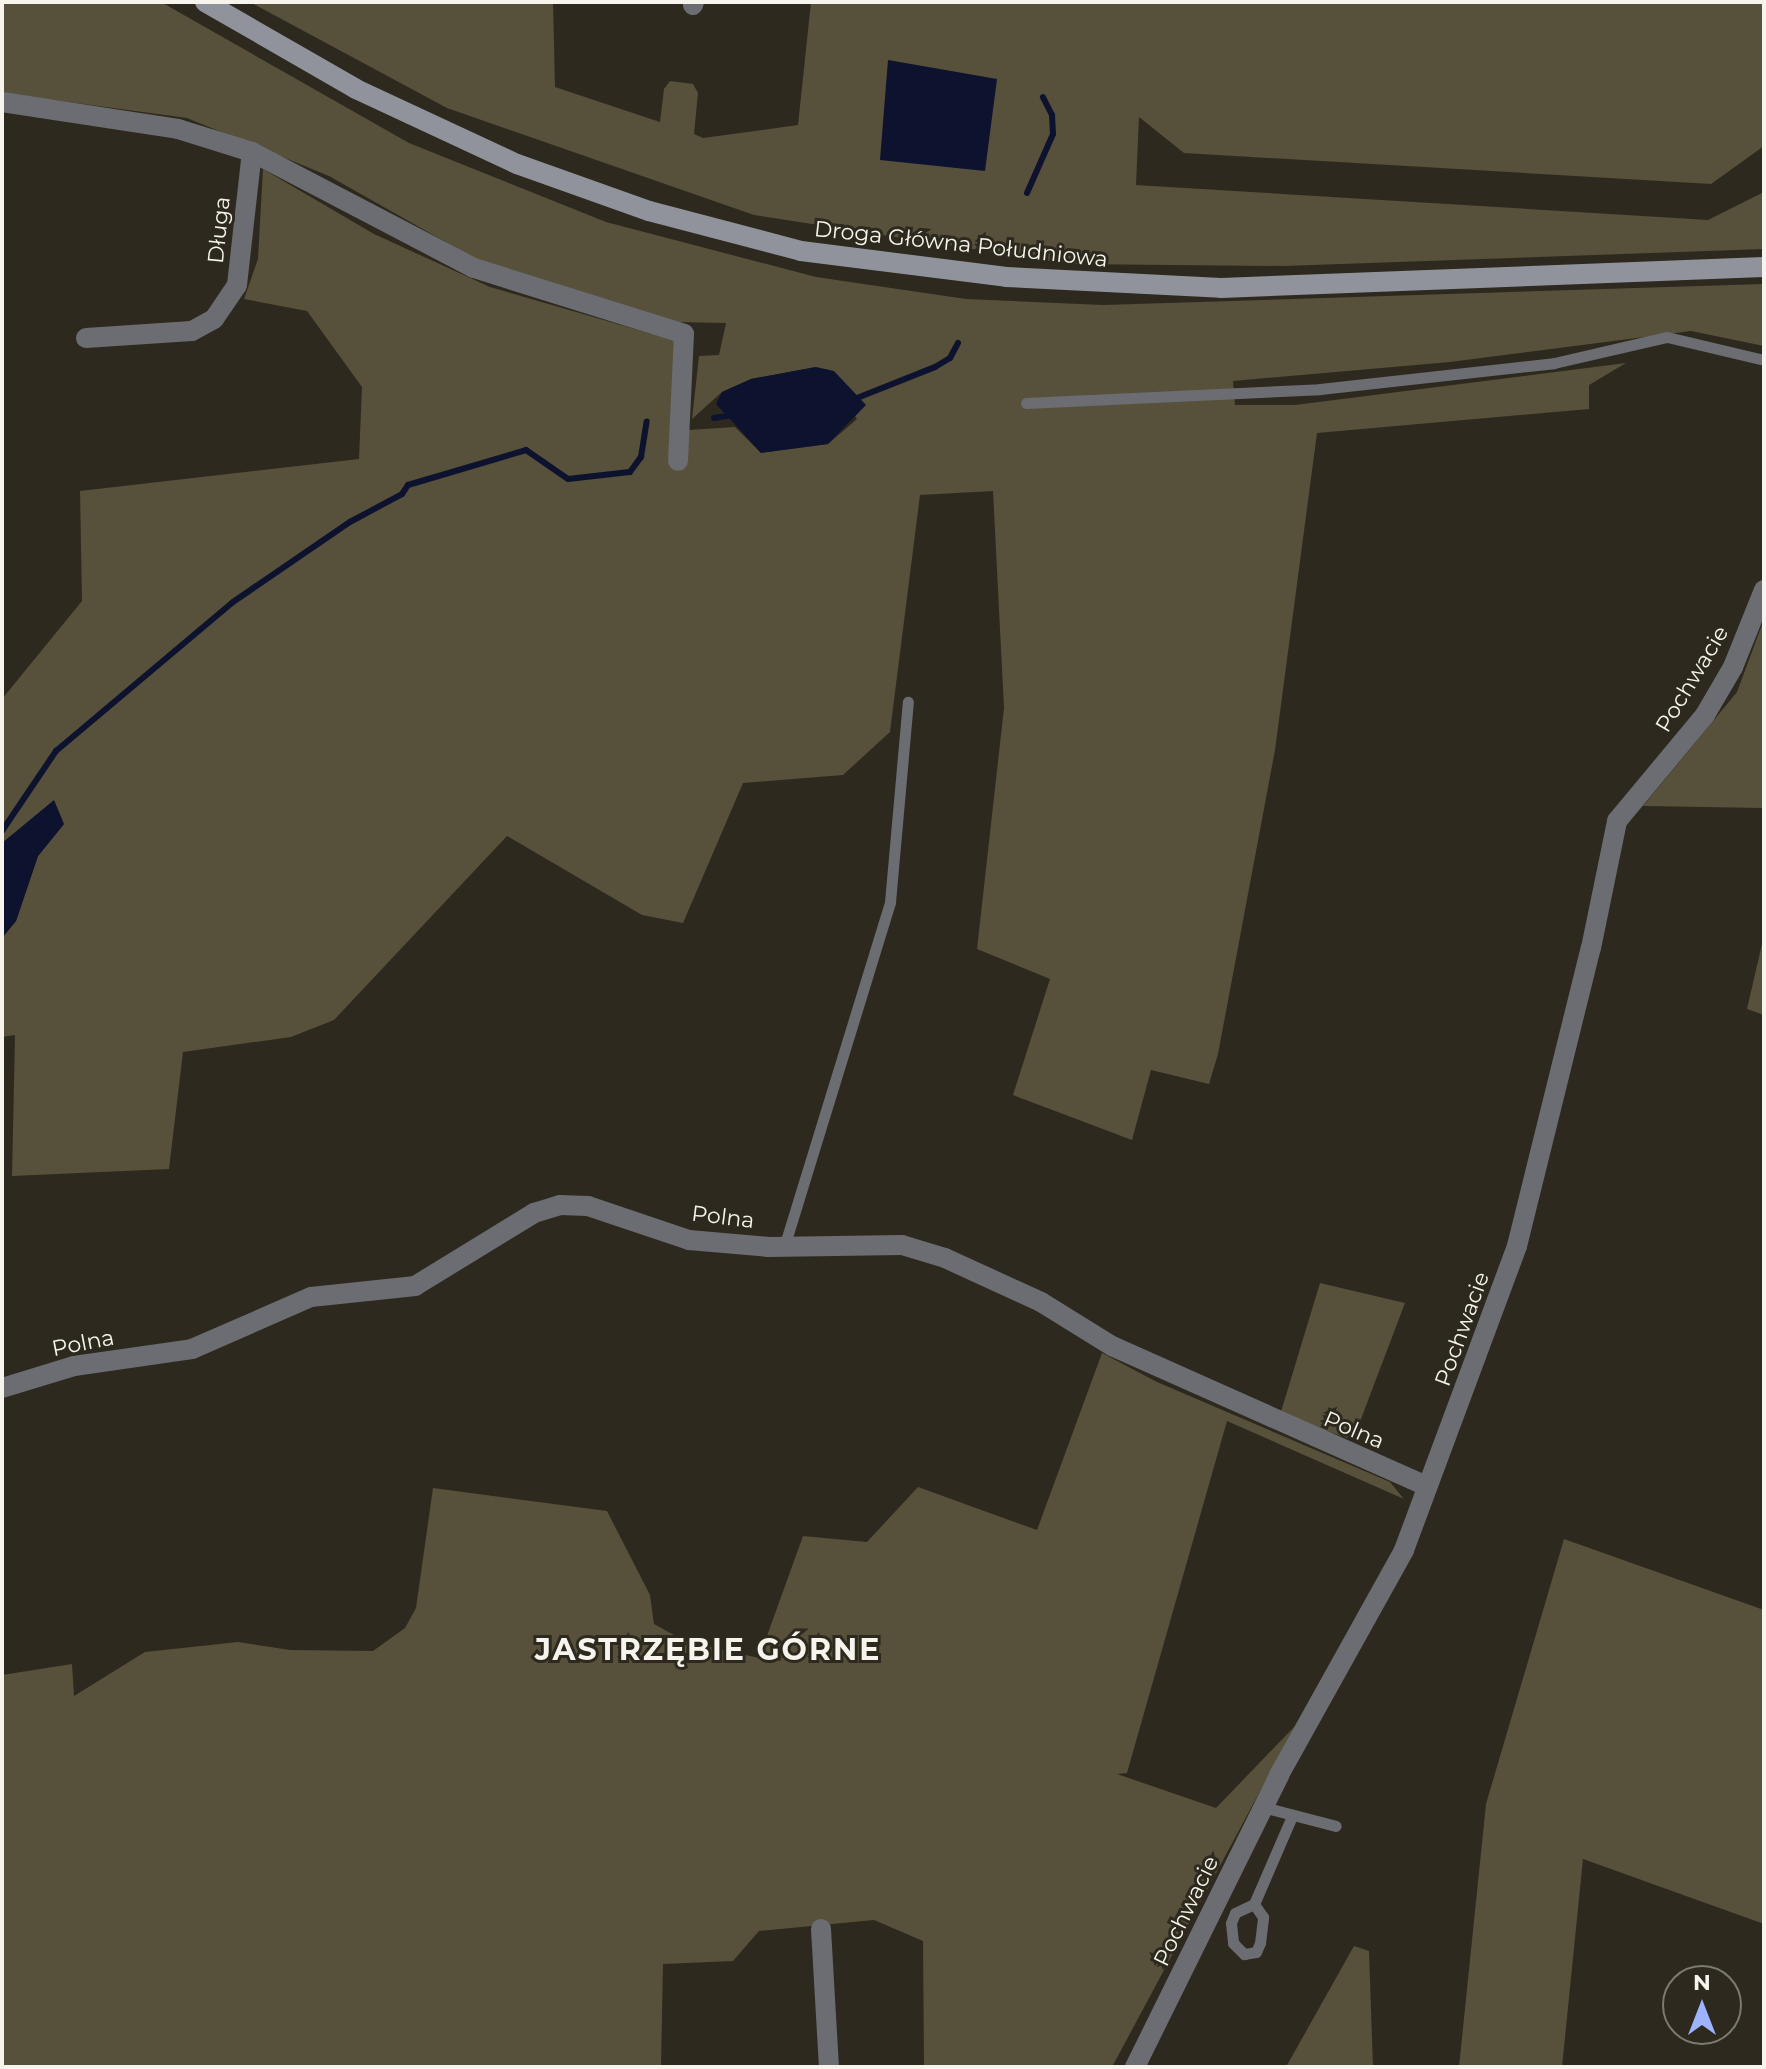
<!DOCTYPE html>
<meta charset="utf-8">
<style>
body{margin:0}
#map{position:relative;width:1766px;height:2069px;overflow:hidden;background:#2d291e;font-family:Montserrat,sans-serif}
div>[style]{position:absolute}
.green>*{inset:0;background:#57503a}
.water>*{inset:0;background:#0d132e}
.stream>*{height:6px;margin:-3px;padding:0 3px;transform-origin:3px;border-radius:3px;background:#0d132e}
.lane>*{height:11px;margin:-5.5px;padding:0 5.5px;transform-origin:5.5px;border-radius:5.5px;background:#6b6d72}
.street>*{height:20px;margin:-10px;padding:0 10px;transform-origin:10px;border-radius:10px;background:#6b6d72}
.secondary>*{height:20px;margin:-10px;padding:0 10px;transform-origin:10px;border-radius:10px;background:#90939c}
span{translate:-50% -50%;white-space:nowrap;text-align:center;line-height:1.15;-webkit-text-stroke:6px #2d291e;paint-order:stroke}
.street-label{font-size:22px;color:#f6f4ec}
.district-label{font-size:30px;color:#f6f4ec;font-weight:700;letter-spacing:2px}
.frame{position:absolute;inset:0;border:4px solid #f6f4ec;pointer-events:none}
.north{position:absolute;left:1662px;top:1965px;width:80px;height:80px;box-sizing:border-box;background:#2d291e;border:2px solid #7d7a70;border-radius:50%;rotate:0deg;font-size:22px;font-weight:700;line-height:32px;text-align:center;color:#f6f4ec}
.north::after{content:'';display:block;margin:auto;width:28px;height:36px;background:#9db4fd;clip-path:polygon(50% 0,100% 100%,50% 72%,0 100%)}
</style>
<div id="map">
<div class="green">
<div style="clip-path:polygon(2px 2px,161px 2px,409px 143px,606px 222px,816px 277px,966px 299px,1103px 305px,1764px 284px,1764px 346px,1691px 331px,1450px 362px,1233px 381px,1235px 405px,1295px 405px,1626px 363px,1589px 385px,1589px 409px,1317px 433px,1275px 750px,1218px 1054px,1209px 1084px,1151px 1070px,1132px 1140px,1013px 1095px,1050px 979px,977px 949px,1004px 708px,993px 491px,920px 495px,890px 732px,843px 775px,743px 783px,683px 923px,642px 915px,507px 836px,334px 1020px,291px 1037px,183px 1052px,169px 1169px,12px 1176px,15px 1035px,2px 1037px,2px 938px,16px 921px,38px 856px,64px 824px,21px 829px,2px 843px,2px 699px,82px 601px,80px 491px,359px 459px,362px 387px,307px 311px,244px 299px,258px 259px,263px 169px,374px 234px,490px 287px,676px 341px,673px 431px,735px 427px,761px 453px,828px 444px,857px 419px,816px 367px,751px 379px,722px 392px,692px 419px,699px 356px,719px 355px,726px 323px,676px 322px,474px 258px,329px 176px,187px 118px,2px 93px)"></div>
<div style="clip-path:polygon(250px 2px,553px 2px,555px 87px,660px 122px,664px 89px,670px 81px,693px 84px,698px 93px,694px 134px,703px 138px,798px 125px,811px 2px,1759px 2px,1764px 4px,1764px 146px,1711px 184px,1184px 153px,1139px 117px,1136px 185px,1708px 220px,1764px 192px,1764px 249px,1284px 266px,1070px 264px,754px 215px,447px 108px)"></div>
<div style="clip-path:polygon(1763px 622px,1764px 808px,1643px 806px,1737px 692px)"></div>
<div style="clip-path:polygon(1762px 944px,1764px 945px,1764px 1015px,1747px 1009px)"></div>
<div style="clip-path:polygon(1320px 1283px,1405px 1303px,1353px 1440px,1280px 1415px)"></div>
<div style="clip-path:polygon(1102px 1353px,1157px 1382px,1390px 1482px,1404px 1499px,1227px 1421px,1127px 1773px,1117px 1774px,1216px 1808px,1295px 1726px,1112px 2067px,924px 2067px,923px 1941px,874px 1920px,759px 1931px,733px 1961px,663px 1964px,661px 2067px,2px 2067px,2px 1675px,72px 1664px,74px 1696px,145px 1652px,238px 1642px,290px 1650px,373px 1651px,405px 1628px,416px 1608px,433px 1488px,607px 1511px,650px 1595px,654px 1624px,685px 1641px,759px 1658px,803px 1536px,867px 1542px,918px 1487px,1037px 1530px)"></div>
<div style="clip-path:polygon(1564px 1539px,1764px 1610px,1764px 1924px,1583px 1859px,1562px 2067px,1459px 2067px,1486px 1804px)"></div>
<div style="clip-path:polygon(1354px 1946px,1369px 1951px,1373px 2067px,1286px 2067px)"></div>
</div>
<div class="water">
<div style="clip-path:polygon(888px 60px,997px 79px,985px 171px,880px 160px)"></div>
<div style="clip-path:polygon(816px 367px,834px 371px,866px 405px,828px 444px,761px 453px,716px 404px,722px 392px,751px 379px)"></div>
<div style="clip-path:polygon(54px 800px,64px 824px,38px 856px,16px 921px,2px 938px,2px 843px)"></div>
</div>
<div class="stream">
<div style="left:1027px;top:193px;width:64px;rotate:-66.2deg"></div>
<div style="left:1053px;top:134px;width:19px;rotate:-93deg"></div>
<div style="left:1052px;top:115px;width:20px;rotate:-117deg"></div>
<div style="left:852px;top:400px;width:89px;rotate:-21.7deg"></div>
<div style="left:935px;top:367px;width:17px;rotate:-31deg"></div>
<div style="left:950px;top:358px;width:17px;rotate:-62deg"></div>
<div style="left:714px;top:418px;width:19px;rotate:-9deg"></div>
<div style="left:2px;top:831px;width:97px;rotate:-56deg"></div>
<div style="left:56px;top:751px;width:231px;rotate:-40.1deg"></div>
<div style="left:233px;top:602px;width:142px;rotate:-34.4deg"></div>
<div style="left:350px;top:522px;width:59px;rotate:-28.3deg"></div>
<div style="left:402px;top:494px;width:11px;rotate:-56deg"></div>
<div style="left:408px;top:485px;width:123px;rotate:-16.5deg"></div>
<div style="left:526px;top:450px;width:51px;rotate:34.6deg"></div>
<div style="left:568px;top:479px;width:62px;rotate:-6.4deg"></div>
<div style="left:630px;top:472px;width:19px;rotate:-54deg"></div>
<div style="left:641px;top:457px;width:36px;rotate:-81deg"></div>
</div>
<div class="lane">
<div style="left:1026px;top:403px;width:294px;rotate:-2.7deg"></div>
<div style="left:1320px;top:389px;width:235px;rotate:-6.3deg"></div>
<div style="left:1554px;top:363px;width:116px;rotate:-13deg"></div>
<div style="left:1667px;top:337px;width:100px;rotate:13.3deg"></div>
<div style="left:784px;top:1247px;width:361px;rotate:-72.9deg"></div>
<div style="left:890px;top:902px;width:201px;rotate:-84.9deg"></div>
<div style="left:1263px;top:1807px;width:75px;rotate:14.6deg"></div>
<div style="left:1254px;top:1904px;width:21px;rotate:155deg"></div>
<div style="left:1235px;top:1913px;width:11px;rotate:112deg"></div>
<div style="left:1231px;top:1923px;width:20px;rotate:84deg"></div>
<div style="left:1233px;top:1943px;width:16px;rotate:45deg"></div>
<div style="left:1244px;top:1954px;width:12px;rotate:-9deg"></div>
<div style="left:1256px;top:1952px;width:10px;rotate:-66deg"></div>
<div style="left:1260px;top:1943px;width:26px;rotate:-83deg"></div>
<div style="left:1263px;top:1917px;width:16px;rotate:-125deg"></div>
<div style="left:1254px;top:1904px;width:96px;rotate:-66.6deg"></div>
</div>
<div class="street">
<div style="left:693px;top:5px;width:3px;rotate:-72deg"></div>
<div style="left:2px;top:102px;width:178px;rotate:8.7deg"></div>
<div style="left:178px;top:129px;width:77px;rotate:17.3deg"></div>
<div style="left:252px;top:152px;width:250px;rotate:27.6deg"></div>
<div style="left:474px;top:268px;width:220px;rotate:17.4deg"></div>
<div style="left:684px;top:334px;width:127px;rotate:92.7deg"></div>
<div style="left:86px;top:338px;width:106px;rotate:-3.8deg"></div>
<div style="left:192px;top:331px;width:25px;rotate:-29deg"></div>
<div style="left:214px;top:319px;width:41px;rotate:-55.9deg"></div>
<div style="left:237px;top:285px;width:134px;rotate:-83.6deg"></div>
<div style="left:2px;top:1388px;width:75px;rotate:-17deg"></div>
<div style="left:74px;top:1366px;width:119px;rotate:-8.2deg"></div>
<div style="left:192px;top:1349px;width:130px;rotate:-23.6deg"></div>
<div style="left:311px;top:1297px;width:105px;rotate:-6deg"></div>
<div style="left:415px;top:1286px;width:140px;rotate:-31.5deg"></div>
<div style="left:534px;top:1213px;width:27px;rotate:-17deg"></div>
<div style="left:560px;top:1205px;width:28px;rotate:2deg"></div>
<div style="left:588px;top:1206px;width:107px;rotate:18.6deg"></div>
<div style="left:689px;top:1240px;width:80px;rotate:5deg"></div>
<div style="left:769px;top:1247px;width:133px;rotate:-0.9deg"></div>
<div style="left:902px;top:1245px;width:45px;rotate:16.8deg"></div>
<div style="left:945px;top:1258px;width:106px;rotate:24.6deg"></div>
<div style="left:1041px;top:1302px;width:84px;rotate:31.8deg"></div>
<div style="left:1112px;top:1346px;width:344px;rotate:24deg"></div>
<div style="left:821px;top:1929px;width:138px;rotate:86.7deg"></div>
<div style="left:1135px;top:2067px;width:326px;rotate:-63.7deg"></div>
<div style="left:1279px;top:1775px;width:257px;rotate:-60.9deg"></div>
<div style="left:1404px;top:1550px;width:324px;rotate:-69.6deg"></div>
<div style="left:1517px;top:1246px;width:307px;rotate:-76.1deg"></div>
<div style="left:1591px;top:948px;width:130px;rotate:-78.4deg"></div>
<div style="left:1617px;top:821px;width:138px;rotate:-50.3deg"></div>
<div style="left:1705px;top:715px;width:56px;rotate:-59.7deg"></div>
<div style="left:1733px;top:667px;width:83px;rotate:-68.1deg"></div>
</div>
<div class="secondary">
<div style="left:205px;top:2px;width:174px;rotate:29.9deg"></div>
<div style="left:356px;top:89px;width:178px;rotate:25deg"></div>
<div style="left:517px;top:164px;width:140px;rotate:19.6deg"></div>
<div style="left:649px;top:211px;width:157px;rotate:14.7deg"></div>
<div style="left:801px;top:251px;width:207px;rotate:7.2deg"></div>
<div style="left:1006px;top:277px;width:215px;rotate:2.9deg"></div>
<div style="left:1221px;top:288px;width:543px;rotate:-2.21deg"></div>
</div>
<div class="street-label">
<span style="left:219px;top:230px;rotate:-84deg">Długa</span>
<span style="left:961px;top:244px;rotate:6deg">Droga Główna Południowa</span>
<span style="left:1692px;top:679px;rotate:-59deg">Pochwacie</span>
<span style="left:723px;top:1217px;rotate:7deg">Polna</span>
<span style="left:1462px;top:1329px;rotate:-70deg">Pochwacie</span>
<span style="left:83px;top:1343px;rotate:-11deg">Polna</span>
<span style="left:1354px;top:1430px;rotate:23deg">Polna</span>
<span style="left:1186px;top:1911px;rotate:-64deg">Pochwacie</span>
</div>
<div class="district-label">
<span style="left:708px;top:1650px">JASTRZĘBIE GÓRNE</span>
</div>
<div class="frame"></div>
<div class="north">N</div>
</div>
